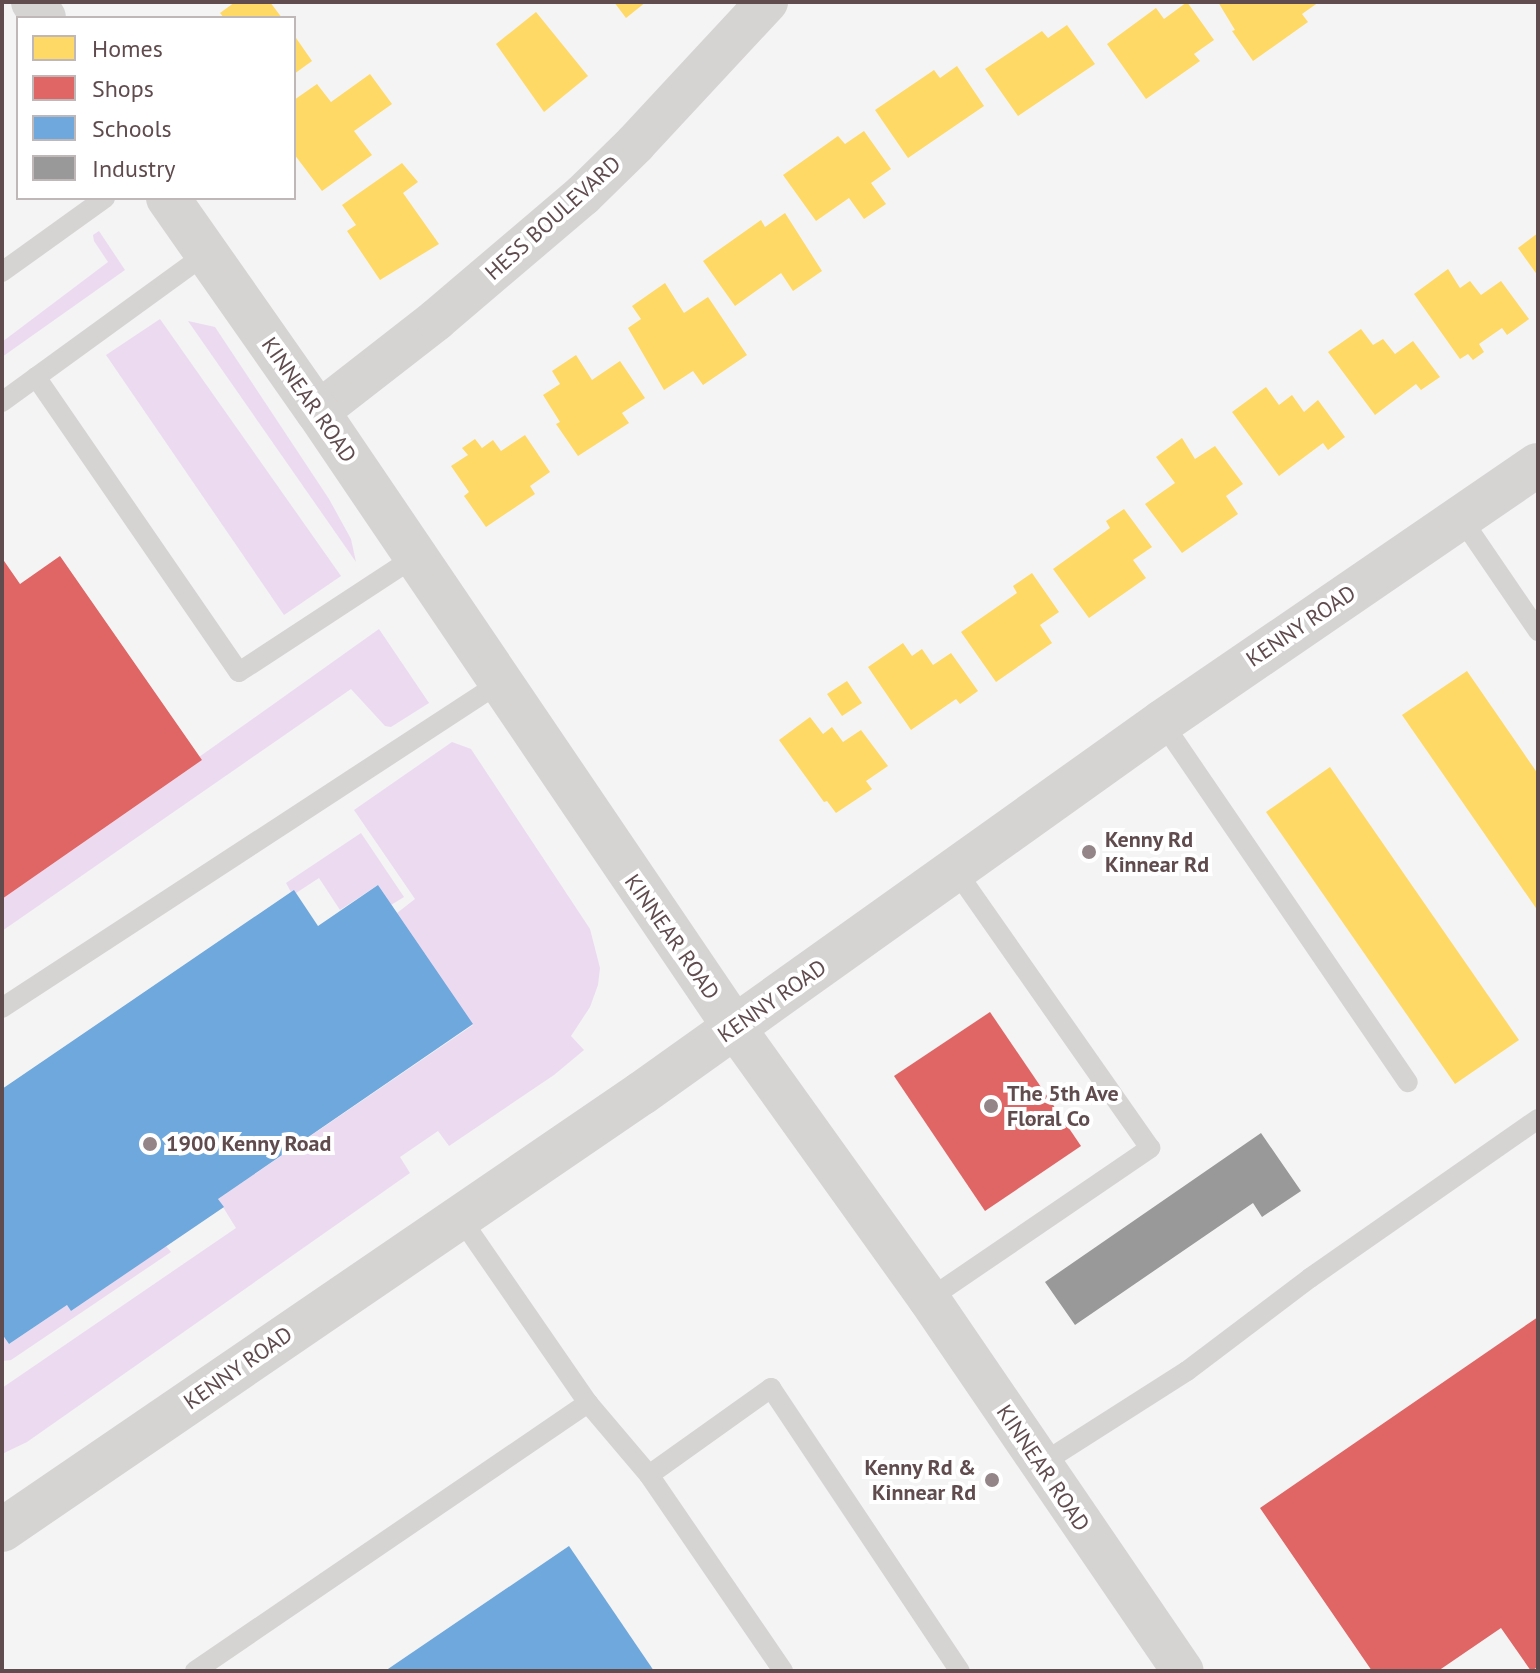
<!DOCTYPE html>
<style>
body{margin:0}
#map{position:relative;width:1540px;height:1673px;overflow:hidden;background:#f4f4f4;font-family:"PT Sans",sans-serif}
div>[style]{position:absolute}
.green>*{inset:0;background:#ecdaf1}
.homes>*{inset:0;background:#ffd966}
.shops>*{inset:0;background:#e06666}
.schools>*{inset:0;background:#6fa8dc}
.industry>*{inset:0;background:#999}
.service>*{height:20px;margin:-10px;padding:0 10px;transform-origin:10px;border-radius:10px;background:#d6d3d3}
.minor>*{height:42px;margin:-21px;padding:0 21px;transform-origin:21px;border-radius:21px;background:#d6d3d3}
.tertiary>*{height:44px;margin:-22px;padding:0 22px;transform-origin:22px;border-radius:22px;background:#d6d3d3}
.dots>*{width:22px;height:22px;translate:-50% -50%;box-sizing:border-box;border:4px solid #fff;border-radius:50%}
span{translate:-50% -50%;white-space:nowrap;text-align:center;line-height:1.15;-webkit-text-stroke:8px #fff;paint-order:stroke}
.street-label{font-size:22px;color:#604b4e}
.poi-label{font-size:22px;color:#604b4e;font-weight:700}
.left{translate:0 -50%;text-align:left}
.right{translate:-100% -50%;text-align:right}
.frame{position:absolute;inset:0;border:4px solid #604b4e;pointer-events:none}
.legend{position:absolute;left:16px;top:16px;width:280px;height:184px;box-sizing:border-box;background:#fff;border:2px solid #bfb7b8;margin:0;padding:10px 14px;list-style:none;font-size:24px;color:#604b4e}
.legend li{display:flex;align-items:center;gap:16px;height:40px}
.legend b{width:40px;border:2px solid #bfb7b8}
</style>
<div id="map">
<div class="green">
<div style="clip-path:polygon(99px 231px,125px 270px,2px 357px,2px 342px,108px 262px,94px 241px,93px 235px)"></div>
<div style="clip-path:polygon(160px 319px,341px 576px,284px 615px,106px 355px)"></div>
<div style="clip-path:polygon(188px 321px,215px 327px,329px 499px,351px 539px,356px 562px)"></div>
<div style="clip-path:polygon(379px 629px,429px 703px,391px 727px,385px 726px,351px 689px,2px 931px,2px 899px,202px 760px,199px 757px)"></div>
<div style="clip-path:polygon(452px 742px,471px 749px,590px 929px,600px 968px,598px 985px,590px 1007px,571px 1036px,584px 1050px,554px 1075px,449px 1146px,438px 1131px,400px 1157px,410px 1173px,27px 1442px,2px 1454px,2px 1388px,236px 1228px,218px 1199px,473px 1025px,397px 913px,415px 899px,354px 810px)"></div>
<div style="clip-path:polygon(361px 833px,404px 897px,391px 905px,378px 885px,340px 910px,319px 878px,296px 893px,291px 892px,286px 883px)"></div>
<div style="clip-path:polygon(166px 1246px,171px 1252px,11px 1360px,2px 1361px,2px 1334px,9px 1344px,67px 1305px,71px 1311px)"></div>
</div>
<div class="homes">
<div style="clip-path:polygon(235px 2px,270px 2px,282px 18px,224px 18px,220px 13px)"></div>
<div style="clip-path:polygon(614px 2px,646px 2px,626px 18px)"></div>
<div style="clip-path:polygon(1187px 2px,1214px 40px,1194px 54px,1200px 61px,1146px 99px,1107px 44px,1156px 8px,1164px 19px)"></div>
<div style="clip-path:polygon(1218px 2px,1319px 2px,1302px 14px,1308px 22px,1253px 61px,1232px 31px,1235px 30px)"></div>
<div style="clip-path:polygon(536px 12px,588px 76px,544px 112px,496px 44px)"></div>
<div style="clip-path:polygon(1067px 25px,1095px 64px,1018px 116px,985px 69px,1042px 31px,1048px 38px)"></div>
<div style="clip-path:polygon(294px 35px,312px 61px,294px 74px)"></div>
<div style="clip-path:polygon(957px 66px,984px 106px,908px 158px,875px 110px,934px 70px,940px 78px)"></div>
<div style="clip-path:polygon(370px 74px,392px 104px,354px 131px,372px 155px,322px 191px,294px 154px,294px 100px,317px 84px,331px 102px)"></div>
<div style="clip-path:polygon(864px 131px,891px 169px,871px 183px,886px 204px,864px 219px,849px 198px,816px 221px,783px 175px,838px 136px,845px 144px)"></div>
<div style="clip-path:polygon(402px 163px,418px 182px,403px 193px,439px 244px,380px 280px,347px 231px,356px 225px,342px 205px)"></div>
<div style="clip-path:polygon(785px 213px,822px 271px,793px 291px,781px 273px,735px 306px,703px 261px,761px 220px,765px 227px)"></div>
<div style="clip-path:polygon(1538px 233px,1538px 276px,1518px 248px)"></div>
<div style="clip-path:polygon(1448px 269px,1460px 288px,1470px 281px,1481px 295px,1501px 281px,1529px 319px,1507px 335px,1502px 328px,1479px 344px,1484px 352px,1473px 360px,1468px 354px,1460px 359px,1414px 294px)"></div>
<div style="clip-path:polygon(665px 283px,684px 313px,708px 297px,747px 355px,703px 385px,693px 371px,664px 390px,628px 328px,641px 319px,632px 306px)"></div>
<div style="clip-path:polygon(1361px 329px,1373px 345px,1383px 339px,1395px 354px,1413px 341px,1440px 377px,1421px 390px,1416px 384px,1375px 415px,1328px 352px)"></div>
<div style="clip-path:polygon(576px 355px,592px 380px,620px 361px,645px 398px,622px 413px,629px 423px,578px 456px,556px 424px,560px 422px,543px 395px,560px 384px,552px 371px)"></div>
<div style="clip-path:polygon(1266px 387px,1279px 405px,1292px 395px,1304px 412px,1318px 400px,1345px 437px,1328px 450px,1323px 443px,1279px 476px,1232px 412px)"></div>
<div style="clip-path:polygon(525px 435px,550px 472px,530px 486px,535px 494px,486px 527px,464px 496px,469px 492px,451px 466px,468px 455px,462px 448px,475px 439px,482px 448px,493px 440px,501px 451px)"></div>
<div style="clip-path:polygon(1182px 438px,1195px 459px,1215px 446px,1243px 484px,1226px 496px,1238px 514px,1182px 553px,1145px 504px,1175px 483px,1156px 457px)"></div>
<div style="clip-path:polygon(1124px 509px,1152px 547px,1133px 560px,1146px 578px,1089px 618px,1053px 569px,1110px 528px,1106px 521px)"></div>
<div style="clip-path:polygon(1032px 573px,1059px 612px,1040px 625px,1052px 643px,996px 682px,961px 632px,1017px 593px,1013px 586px)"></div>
<div style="clip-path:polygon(903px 643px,912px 656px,922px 649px,933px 665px,951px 653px,978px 691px,960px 704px,956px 699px,911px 730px,868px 667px)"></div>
<div style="clip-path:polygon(1467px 671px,1538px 774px,1538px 911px,1402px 715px)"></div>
<div style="clip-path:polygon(847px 681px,862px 703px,842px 716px,827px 694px)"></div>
<div style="clip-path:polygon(810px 717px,823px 734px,832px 727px,843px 742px,861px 730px,888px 766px,866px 781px,872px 789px,836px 813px,827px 801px,824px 802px,779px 740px)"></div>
<div style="clip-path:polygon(1330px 767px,1519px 1040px,1455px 1084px,1266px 812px)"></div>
</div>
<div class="shops">
<div style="clip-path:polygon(60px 556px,202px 760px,2px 899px,2px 558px,20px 584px)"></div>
<div style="clip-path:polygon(990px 1012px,1081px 1146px,985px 1211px,894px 1076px)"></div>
<div style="clip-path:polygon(1538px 1317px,1538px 1667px,1531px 1671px,1501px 1628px,1438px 1671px,1372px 1671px,1260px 1508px)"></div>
</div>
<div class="schools">
<div style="clip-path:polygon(378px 885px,473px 1024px,218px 1199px,224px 1207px,71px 1311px,67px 1305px,9px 1344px,2px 1334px,2px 1089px,291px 892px,294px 890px,318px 926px)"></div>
<div style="clip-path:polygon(569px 1546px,654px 1671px,385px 1671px)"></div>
</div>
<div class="industry">
<div style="clip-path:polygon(1261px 1133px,1301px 1191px,1262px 1217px,1253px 1203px,1075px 1325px,1045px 1282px)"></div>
</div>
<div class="service">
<div style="left:2px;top:272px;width:127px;rotate:-35.7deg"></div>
<div style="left:36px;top:377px;width:358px;rotate:55.5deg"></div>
<div style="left:239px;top:672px;width:212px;rotate:-33.2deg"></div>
<div style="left:2px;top:402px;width:252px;rotate:-36deg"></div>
<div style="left:1461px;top:518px;width:137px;rotate:55.7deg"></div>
<div style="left:1162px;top:722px;width:436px;rotate:55.7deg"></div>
<div style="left:2px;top:1008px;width:596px;rotate:-33.16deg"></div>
<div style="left:459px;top:1216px;width:227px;rotate:55.4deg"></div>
<div style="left:588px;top:1403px;width:94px;rotate:49.7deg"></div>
<div style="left:649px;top:1475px;width:237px;rotate:55.6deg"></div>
<div style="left:929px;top:1299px;width:268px;rotate:-34.3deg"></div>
<div style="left:1150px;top:1148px;width:340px;rotate:-125deg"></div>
<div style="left:1041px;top:1464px;width:173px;rotate:-32.5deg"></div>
<div style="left:1187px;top:1371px;width:154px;rotate:-37.1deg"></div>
<div style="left:1310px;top:1278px;width:278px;rotate:-34.9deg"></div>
<div style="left:649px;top:1475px;width:150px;rotate:-35.5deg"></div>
<div style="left:771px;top:1388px;width:340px;rotate:56.3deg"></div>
<div style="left:195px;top:1671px;width:476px;rotate:-34.3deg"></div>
</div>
<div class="minor">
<div style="left:318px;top:412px;width:150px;rotate:-37.9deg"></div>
<div style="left:436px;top:320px;width:193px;rotate:-40.4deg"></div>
<div style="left:583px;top:195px;width:73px;rotate:-44.4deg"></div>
<div style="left:635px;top:144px;width:194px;rotate:-47.1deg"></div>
<div style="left:735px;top:1028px;width:333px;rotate:54.4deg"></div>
<div style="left:929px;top:1299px;width:450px;rotate:55.7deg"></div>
</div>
<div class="tertiary">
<div style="left:33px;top:2px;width:19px;rotate:55deg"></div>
<div style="left:168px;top:198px;width:261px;rotate:55deg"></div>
<div style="left:318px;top:412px;width:744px;rotate:55.9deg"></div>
<div style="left:2px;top:1530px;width:775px;rotate:-34.33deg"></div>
<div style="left:642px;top:1093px;width:639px;rotate:-35.51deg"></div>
<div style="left:1162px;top:722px;width:455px;rotate:-34.4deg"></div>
</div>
<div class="dots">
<div style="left:1089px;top:852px;background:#948688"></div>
<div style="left:991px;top:1106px;background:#948688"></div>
<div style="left:150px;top:1144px;background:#948688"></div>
<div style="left:992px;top:1480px;background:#948688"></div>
</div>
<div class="street-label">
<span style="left:553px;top:218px;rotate:-42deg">HESS BOULEVARD</span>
<span style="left:309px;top:400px;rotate:55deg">KINNEAR ROAD</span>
<span style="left:1301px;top:626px;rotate:-34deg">KENNY ROAD</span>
<span style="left:672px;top:937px;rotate:55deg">KINNEAR ROAD</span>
<span style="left:772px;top:1001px;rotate:-35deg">KENNY ROAD</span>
<span style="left:238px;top:1368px;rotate:-35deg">KENNY ROAD</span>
<span style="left:1043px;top:1468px;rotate:56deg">KINNEAR ROAD</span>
</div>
<div class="poi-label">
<span class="left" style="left:1105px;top:852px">Kenny Rd<br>Kinnear Rd</span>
<span class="left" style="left:1007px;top:1106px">The 5th Ave<br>Floral Co</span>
<span class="left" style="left:166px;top:1144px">1900 Kenny Road</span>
<span class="right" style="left:976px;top:1480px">Kenny Rd &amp;<br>Kinnear Rd</span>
</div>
<div class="frame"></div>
<ul class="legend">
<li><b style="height:22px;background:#ffd966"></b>Homes</li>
<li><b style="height:22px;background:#e06666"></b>Shops</li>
<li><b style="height:22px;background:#6fa8dc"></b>Schools</li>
<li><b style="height:22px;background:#999"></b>Industry</li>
</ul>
</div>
